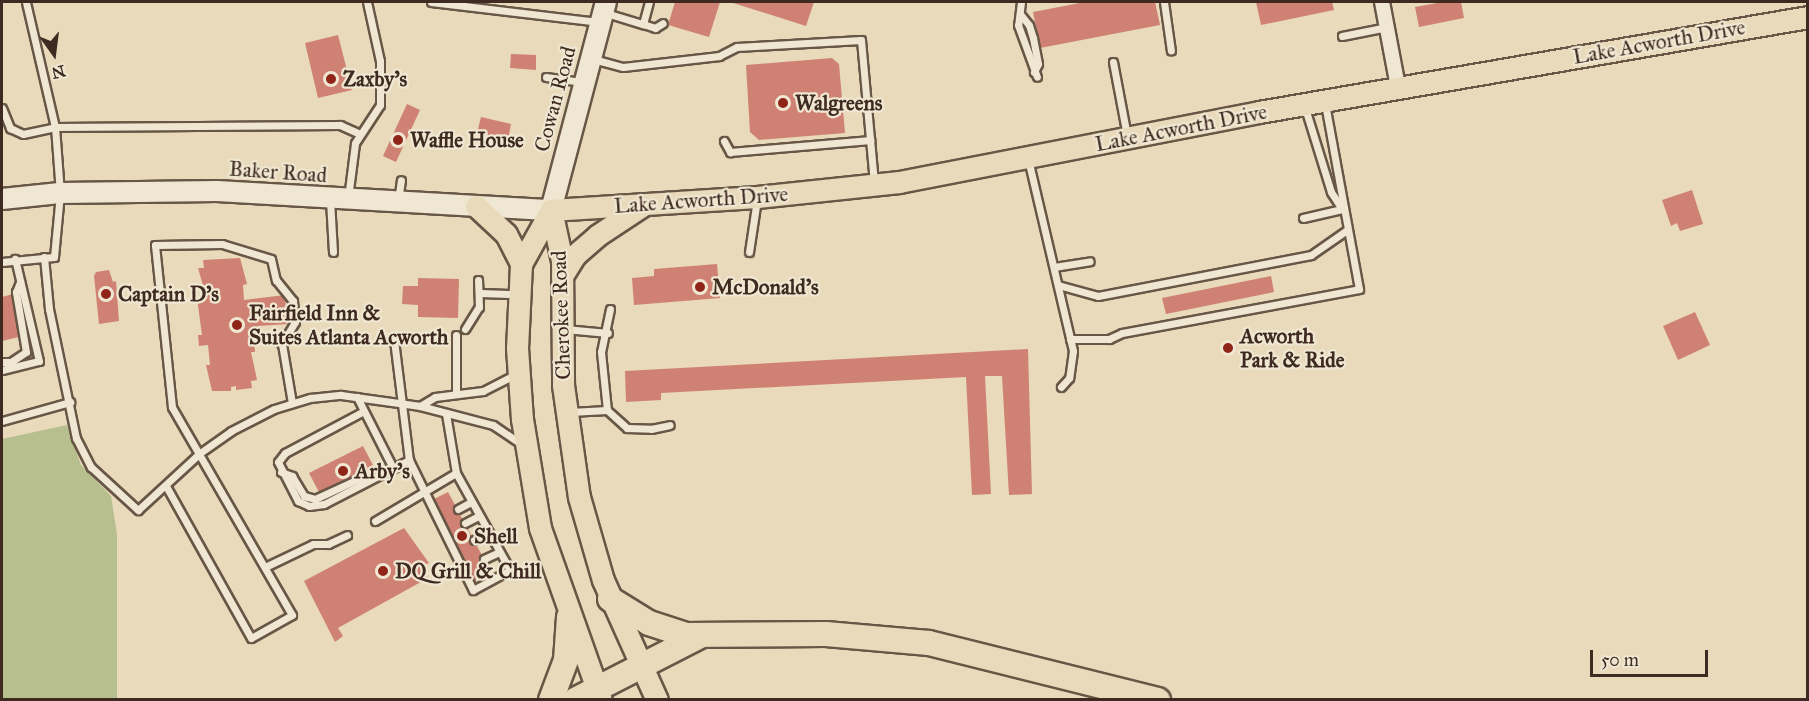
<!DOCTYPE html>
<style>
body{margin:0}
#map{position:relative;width:1809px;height:701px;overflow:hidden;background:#e8daba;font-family:"IM FELL Great Primer",serif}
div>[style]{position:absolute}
.green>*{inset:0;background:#b8bf8f}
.building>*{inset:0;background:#cf8274}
.roads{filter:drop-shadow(2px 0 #685646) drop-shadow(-2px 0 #685646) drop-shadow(0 2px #685646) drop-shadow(0 -2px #685646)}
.service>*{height:7px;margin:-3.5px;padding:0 3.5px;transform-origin:3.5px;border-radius:3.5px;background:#f0e7d2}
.minor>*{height:14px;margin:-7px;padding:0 7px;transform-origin:7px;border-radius:7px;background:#f0e7d2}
.secondary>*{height:20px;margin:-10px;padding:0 10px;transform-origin:10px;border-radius:10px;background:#f0e7d2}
.primary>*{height:21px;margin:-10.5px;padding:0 10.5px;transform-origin:10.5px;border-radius:10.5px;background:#e8daba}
.motorway>*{height:24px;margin:-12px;padding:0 12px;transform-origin:12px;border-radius:12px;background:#e8daba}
.dots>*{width:16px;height:16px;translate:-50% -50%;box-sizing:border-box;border:3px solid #f0e7d2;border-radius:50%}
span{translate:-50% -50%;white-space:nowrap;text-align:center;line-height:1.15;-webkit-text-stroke:4.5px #f0e7d2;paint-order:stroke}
.street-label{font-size:21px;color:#3e2a20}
.poi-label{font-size:21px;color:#3e2a20;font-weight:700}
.left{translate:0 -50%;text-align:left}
.frame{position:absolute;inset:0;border:3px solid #3e2a20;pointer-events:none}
.north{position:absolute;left:24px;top:24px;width:60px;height:60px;-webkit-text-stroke:4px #f0e7d2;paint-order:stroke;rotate:166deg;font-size:16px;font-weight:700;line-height:24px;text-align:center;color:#3e2a20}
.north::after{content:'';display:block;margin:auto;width:21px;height:27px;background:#3e2a20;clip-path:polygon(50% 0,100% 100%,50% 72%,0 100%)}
.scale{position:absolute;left:1590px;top:650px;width:118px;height:27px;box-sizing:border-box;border:3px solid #3e2a20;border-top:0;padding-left:8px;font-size:18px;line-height:21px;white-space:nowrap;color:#3e2a20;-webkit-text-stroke:4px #f0e7d2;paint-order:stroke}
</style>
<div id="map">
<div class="green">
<div style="clip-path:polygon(67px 425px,81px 465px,111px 496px,117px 534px,117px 699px,2px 699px,2px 439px)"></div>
</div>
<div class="building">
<div style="clip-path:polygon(675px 2px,720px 2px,709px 37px,668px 25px)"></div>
<div style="clip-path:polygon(730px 2px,814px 2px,806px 26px)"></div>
<div style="clip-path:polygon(1085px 2px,1155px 2px,1160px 25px,1040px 48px,1033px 12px)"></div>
<div style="clip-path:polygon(1256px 2px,1332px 2px,1334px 10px,1261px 25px)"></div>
<div style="clip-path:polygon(1443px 2px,1461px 2px,1464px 18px,1419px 27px,1415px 7px)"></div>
<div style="clip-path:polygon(338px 35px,352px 90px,318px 98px,305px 43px)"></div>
<div style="clip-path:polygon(511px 54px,536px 55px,536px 70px,510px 68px)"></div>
<div style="clip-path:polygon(832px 58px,839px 64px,845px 133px,759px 140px,750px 132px,746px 65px)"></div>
<div style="clip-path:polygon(407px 104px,420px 110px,396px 162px,383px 156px)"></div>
<div style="clip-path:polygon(481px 117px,511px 124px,508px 140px,477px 133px)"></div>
<div style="clip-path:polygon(1692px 190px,1703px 224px,1680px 231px,1677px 223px,1671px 226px,1662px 200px)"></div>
<div style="clip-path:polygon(240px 258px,247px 284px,243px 285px,244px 300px,285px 295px,287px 324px,258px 326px,262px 339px,254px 340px,255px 352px,251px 352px,257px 380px,251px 381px,252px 388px,236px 390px,236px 386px,231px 387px,231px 391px,212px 391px,206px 365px,210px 365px,208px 345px,199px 346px,198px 335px,202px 335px,197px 298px,206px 296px,198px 268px,204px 268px,203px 260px)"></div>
<div style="clip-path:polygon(717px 264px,720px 298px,634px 305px,632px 278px,654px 276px,654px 269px)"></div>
<div style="clip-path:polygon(109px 270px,113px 282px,116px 281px,119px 321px,99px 324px,94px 276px,96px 272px)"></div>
<div style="clip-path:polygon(1271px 276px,1274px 292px,1166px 314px,1162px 298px)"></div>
<div style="clip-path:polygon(418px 278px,459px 279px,458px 318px,418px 317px,418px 305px,402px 304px,403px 286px,418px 286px)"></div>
<div style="clip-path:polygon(13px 294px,23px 336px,2px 341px,2px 297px)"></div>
<div style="clip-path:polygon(1695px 312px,1710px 345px,1678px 360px,1663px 326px)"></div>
<div style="clip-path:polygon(1028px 349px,1032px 494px,1009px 495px,1002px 376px,985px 376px,991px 494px,972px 495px,966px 377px,661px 393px,661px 400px,626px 402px,625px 371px)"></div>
<div style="clip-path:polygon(363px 446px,374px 467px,320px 494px,309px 473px)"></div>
<div style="clip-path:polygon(448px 492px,491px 572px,475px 581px,432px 500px)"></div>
<div style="clip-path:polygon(404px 528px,429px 563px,421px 567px,428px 578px,338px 628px,343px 636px,335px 642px,304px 581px)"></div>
</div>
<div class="roads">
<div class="service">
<div style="left:431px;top:2px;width:168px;rotate:6.8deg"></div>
<div style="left:1021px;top:2px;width:23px;rotate:97deg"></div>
<div style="left:1018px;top:25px;width:55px;rotate:69.9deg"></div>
<div style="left:1164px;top:2px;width:49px;rotate:81.9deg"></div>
<div style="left:606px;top:13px;width:39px;rotate:17deg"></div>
<div style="left:643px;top:24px;width:23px;rotate:-75deg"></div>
<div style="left:1020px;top:14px;width:14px;rotate:51deg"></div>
<div style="left:1029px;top:25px;width:14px;rotate:73deg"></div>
<div style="left:1033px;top:38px;width:26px;rotate:79deg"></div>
<div style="left:1038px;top:64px;width:9px;rotate:117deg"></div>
<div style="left:643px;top:24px;width:13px;rotate:18deg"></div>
<div style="left:655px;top:28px;width:9px;rotate:-32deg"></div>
<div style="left:1342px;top:36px;width:46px;rotate:-11.3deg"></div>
<div style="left:593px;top:59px;width:31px;rotate:15deg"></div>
<div style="left:623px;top:67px;width:97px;rotate:-6.5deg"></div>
<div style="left:719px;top:56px;width:20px;rotate:-27deg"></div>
<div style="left:737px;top:47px;width:124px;rotate:-3.2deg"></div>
<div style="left:861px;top:40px;width:144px;rotate:84.8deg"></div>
<div style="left:1113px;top:62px;width:75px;rotate:79.3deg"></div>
<div style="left:546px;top:77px;width:37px;rotate:8deg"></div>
<div style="left:2px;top:108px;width:22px;rotate:68deg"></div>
<div style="left:10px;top:128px;width:14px;rotate:25deg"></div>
<div style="left:23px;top:134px;width:33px;rotate:-12deg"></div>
<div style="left:55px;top:127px;width:285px;rotate:-0.4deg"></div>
<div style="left:340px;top:125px;width:22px;rotate:24deg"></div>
<div style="left:1305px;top:108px;width:88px;rotate:72.8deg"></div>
<div style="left:1331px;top:192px;width:20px;rotate:57deg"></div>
<div style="left:724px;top:141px;width:13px;rotate:61deg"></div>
<div style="left:730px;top:152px;width:141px;rotate:-4.9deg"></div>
<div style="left:1028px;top:159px;width:197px;rotate:76.8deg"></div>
<div style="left:1073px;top:351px;width:27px;rotate:98deg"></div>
<div style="left:1069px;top:378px;width:12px;rotate:132deg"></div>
<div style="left:348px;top:198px;width:55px;rotate:-82.7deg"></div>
<div style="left:355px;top:143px;width:45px;rotate:-56.7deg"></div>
<div style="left:380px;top:105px;width:44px;rotate:-90deg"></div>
<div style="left:380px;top:61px;width:60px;rotate:-102.4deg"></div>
<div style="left:330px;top:200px;width:52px;rotate:86.7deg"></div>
<div style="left:398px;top:201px;width:21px;rotate:-82deg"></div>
<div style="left:1303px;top:218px;width:40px;rotate:-13deg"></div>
<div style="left:749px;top:252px;width:54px;rotate:-81.4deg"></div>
<div style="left:44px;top:257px;width:52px;rotate:84.5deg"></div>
<div style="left:49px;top:309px;width:132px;rotate:78.2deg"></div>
<div style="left:76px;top:438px;width:33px;rotate:63deg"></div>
<div style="left:91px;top:467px;width:64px;rotate:42.5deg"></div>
<div style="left:138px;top:510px;width:84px;rotate:-42.6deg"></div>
<div style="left:200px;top:453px;width:38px;rotate:-35deg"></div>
<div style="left:231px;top:431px;width:48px;rotate:-27.1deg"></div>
<div style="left:274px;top:409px;width:38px;rotate:-17deg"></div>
<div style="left:310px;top:398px;width:31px;rotate:-6deg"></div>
<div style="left:341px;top:395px;width:80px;rotate:7.9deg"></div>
<div style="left:420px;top:406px;width:75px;rotate:14.6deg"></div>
<div style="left:493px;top:425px;width:32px;rotate:34deg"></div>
<div style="left:2px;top:262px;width:52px;rotate:-5.5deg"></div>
<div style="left:54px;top:257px;width:64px;rotate:-84.6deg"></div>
<div style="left:60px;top:193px;width:66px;rotate:-94.3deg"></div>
<div style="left:55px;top:127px;width:128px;rotate:-103.1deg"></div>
<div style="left:1054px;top:267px;width:36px;rotate:-9deg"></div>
<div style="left:1058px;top:285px;width:41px;rotate:15.4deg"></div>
<div style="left:1098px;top:296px;width:217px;rotate:-10.9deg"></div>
<div style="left:1311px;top:255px;width:44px;rotate:-34.8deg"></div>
<div style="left:480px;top:293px;width:36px;rotate:2deg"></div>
<div style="left:610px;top:309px;width:44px;rotate:101.8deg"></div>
<div style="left:601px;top:352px;width:58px;rotate:84.1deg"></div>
<div style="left:607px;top:410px;width:27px;rotate:42deg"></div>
<div style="left:627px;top:428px;width:24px;rotate:2deg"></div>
<div style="left:651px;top:429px;width:19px;rotate:-12deg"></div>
<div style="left:465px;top:329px;width:26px;rotate:-58deg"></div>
<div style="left:479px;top:307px;width:27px;rotate:-92deg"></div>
<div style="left:565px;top:329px;width:43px;rotate:5.3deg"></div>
<div style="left:456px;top:335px;width:58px;rotate:90deg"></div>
<div style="left:1070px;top:339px;width:39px"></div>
<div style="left:1109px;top:339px;width:14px;rotate:-25deg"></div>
<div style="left:1122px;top:333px;width:241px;rotate:-10.5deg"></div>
<div style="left:1359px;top:289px;width:188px;rotate:-100.4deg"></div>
<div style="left:394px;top:340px;width:121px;rotate:82.9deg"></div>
<div style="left:409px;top:460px;width:145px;rotate:63.8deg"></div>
<div style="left:473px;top:590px;width:42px;rotate:-28.4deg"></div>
<div style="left:510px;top:570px;width:111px;rotate:-119.1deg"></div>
<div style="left:456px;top:473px;width:60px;rotate:-99.6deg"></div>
<div style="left:2px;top:362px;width:9px"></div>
<div style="left:11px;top:362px;width:18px;rotate:-34deg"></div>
<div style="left:26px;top:352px;width:61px;rotate:-99.5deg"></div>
<div style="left:16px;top:292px;width:11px;rotate:-68deg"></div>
<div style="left:2px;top:370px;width:38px;rotate:-14deg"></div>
<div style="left:39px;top:361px;width:105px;rotate:-103.2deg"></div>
<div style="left:357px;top:397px;width:80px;rotate:63.1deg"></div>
<div style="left:420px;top:406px;width:17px;rotate:-31deg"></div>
<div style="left:435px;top:397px;width:48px;rotate:-7.1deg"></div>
<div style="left:483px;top:391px;width:37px;rotate:-27deg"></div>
<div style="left:362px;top:412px;width:87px;rotate:152deg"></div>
<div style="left:285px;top:453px;width:11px;rotate:128deg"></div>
<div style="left:278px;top:462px;width:44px;rotate:62.9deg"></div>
<div style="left:298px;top:501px;width:12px;rotate:24deg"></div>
<div style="left:309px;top:506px;width:15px;rotate:-8deg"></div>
<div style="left:324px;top:504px;width:96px;rotate:-27.4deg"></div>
<div style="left:570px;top:412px;width:37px;rotate:-3deg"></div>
<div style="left:2px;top:421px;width:71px;rotate:-15.6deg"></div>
<div style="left:281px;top:472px;width:12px;rotate:20deg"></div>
<div style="left:292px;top:476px;width:23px;rotate:59deg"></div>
<div style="left:304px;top:496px;width:11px;rotate:15deg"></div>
<div style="left:315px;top:499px;width:45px;rotate:-24.9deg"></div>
<div style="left:356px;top:480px;width:11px;rotate:5deg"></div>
<div style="left:166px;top:486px;width:174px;rotate:60.8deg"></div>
<div style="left:251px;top:638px;width:47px;rotate:-29.3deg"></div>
<div style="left:292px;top:615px;width:240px;rotate:-120deg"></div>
<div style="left:172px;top:407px;width:163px;rotate:-96deg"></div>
<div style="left:155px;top:245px;width:67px;rotate:-0.9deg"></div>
<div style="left:222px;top:244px;width:51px;rotate:17deg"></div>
<div style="left:271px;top:259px;width:22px;rotate:77deg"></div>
<div style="left:276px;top:280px;width:27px;rotate:51deg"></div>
<div style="left:293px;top:301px;width:21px;rotate:85deg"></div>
<div style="left:295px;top:322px;width:26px;rotate:121deg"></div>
<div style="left:282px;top:344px;width:60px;rotate:80.4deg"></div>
<div style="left:458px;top:509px;width:15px;rotate:-28deg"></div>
<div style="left:375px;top:521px;width:94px;rotate:-30.7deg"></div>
<div style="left:465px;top:523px;width:16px;rotate:-27deg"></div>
<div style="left:474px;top:540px;width:16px;rotate:-22deg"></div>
<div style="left:484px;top:559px;width:17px;rotate:-25deg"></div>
<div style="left:265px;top:567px;width:53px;rotate:-25.6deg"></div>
<div style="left:313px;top:544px;width:15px"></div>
<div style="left:328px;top:544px;width:21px;rotate:-25deg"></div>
</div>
<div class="minor">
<div style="left:1382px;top:2px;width:86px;rotate:79.3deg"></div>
</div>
<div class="secondary">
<div style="left:2px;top:199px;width:58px;rotate:-5.9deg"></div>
<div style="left:60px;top:193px;width:157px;rotate:-0.7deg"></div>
<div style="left:217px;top:191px;width:335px;rotate:3.3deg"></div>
<div style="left:551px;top:210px;width:215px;rotate:-75.2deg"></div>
</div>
<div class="primary">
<div style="left:476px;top:206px;width:41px;rotate:43deg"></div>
<div style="left:506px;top:234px;width:34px;rotate:63deg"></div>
<div style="left:551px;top:210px;width:206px;rotate:-3.6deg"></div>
<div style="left:757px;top:197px;width:143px;rotate:-6deg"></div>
<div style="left:899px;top:182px;width:367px;rotate:-11deg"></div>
<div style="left:1259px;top:112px;width:557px;rotate:-9.82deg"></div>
<div style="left:551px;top:210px;width:62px;rotate:119.1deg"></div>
<div style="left:521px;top:264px;width:84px;rotate:92.7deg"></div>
<div style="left:517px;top:348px;width:71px;rotate:86deg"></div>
<div style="left:522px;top:419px;width:110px;rotate:80.6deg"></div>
<div style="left:540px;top:528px;width:182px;rotate:70.5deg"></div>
<div style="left:551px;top:210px;width:52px;rotate:77.8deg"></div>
<div style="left:562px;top:261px;width:124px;rotate:89.5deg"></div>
<div style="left:563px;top:385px;width:113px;rotate:81.9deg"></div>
<div style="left:579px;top:497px;width:86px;rotate:73.9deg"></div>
<div style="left:603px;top:580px;width:132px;rotate:65.8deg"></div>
<div style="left:562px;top:276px;width:25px;rotate:-58deg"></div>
<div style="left:575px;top:255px;width:30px;rotate:-41deg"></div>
<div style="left:598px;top:235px;width:53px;rotate:-33.4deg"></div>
</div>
<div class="motorway">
<div style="left:610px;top:599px;width:46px;rotate:31.6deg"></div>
<div style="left:649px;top:623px;width:38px;rotate:18deg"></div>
<div style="left:685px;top:635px;width:141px;rotate:-0.4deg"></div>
<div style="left:826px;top:634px;width:103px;rotate:5deg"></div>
<div style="left:929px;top:643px;width:236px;rotate:14deg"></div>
<div style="left:551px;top:700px;width:43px;rotate:-69.4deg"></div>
<div style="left:566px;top:660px;width:43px;rotate:-86deg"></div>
<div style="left:575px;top:700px;width:140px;rotate:-27.1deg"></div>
</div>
</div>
<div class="dots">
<div style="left:331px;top:79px;background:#8f2418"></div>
<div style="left:783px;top:103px;background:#8f2418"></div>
<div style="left:398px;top:140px;background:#8f2418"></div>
<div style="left:700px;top:287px;background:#8f2418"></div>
<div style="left:106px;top:294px;background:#8f2418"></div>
<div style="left:237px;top:325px;background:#8f2418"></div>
<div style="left:1228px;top:348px;background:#8f2418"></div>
<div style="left:343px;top:471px;background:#8f2418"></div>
<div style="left:462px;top:536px;background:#8f2418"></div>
<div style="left:383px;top:571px;background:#8f2418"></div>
</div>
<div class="street-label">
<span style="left:1659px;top:42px;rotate:-10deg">Lake Acworth Drive</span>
<span style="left:555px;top:99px;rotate:-75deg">Cowan Road</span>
<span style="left:1181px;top:128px;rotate:-11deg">Lake Acworth Drive</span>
<span style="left:278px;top:172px;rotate:4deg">Baker Road</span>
<span style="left:701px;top:200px;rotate:-4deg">Lake Acworth Drive</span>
<span style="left:561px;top:315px;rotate:-92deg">Cherokee Road</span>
</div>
<div class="poi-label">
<span class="left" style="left:343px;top:79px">Zaxby's</span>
<span class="left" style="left:795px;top:103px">Walgreens</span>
<span class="left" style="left:410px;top:140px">Waffle House</span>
<span class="left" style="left:712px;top:287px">McDonald's</span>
<span class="left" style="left:118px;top:294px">Captain D's</span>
<span class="left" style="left:249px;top:325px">Fairfield Inn &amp;<br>Suites Atlanta Acworth</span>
<span class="left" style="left:1240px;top:348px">Acworth<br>Park &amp; Ride</span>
<span class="left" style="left:355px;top:471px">Arby's</span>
<span class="left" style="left:474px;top:536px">Shell</span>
<span class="left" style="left:395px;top:571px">DQ Grill &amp; Chill</span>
</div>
<div class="frame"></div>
<div class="north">N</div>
<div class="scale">50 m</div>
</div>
